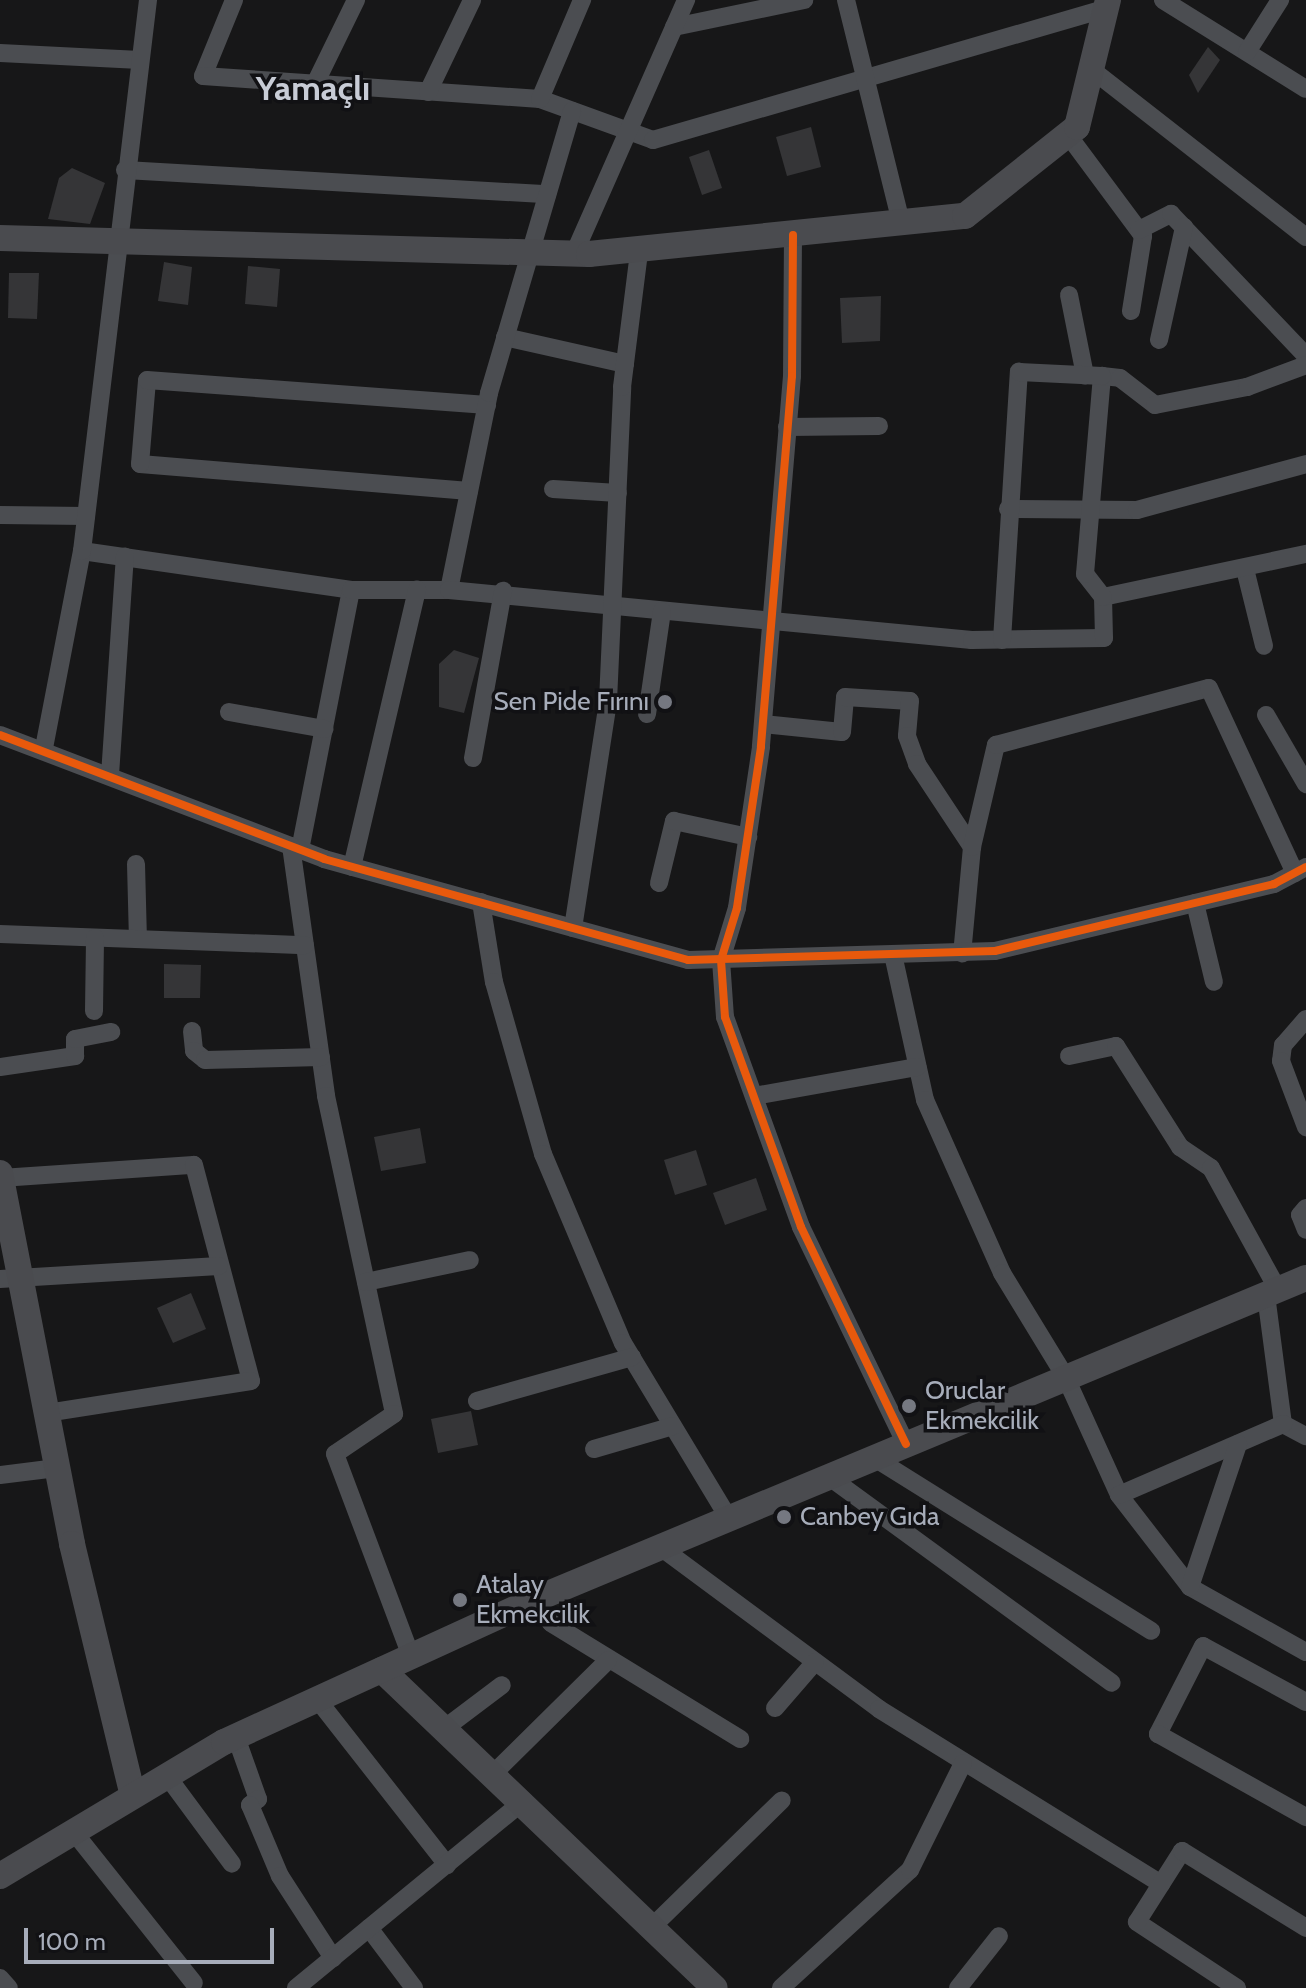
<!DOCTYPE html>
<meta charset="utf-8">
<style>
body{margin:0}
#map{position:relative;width:1306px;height:1988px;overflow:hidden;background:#171718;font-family:Cabin,sans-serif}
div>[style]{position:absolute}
.building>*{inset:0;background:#353537}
.street>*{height:18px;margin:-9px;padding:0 9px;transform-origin:9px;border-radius:9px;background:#4b4d51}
.secondary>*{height:26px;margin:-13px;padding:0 13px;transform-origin:13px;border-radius:13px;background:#4a4b4f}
.cycleway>*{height:8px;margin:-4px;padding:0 4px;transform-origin:4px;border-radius:4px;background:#e8590c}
.dots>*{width:22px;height:22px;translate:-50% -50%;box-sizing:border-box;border:4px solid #111114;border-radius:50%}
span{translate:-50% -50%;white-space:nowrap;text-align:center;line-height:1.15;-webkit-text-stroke:7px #111114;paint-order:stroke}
.poi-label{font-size:26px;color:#a7adba}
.right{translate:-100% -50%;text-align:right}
.left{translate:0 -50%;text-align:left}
.district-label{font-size:34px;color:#c8ccd6;font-weight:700}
.scale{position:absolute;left:24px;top:1928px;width:250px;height:36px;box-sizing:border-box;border:4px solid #a7adba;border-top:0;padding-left:10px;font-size:24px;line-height:28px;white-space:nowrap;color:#a7adba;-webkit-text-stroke:6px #111114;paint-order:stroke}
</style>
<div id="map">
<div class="building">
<div style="clip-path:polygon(1208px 47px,1220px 60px,1198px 93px,1189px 75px)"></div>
<div style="clip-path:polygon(811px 127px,821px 167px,787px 176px,776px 137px)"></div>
<div style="clip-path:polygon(709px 150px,722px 188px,702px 195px,689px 157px)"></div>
<div style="clip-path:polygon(72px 168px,105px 183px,90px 224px,48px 219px,59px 178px)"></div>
<div style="clip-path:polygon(164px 262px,192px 267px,188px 305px,158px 301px)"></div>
<div style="clip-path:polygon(248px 266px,280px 269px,277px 307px,245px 304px)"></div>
<div style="clip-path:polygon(9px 273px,39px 273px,37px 319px,8px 318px)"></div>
<div style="clip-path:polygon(881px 296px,880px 341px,842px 343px,840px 298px)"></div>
<div style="clip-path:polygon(454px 650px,479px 658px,464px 713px,439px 707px,439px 664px)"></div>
<div style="clip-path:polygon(164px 964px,201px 965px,200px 998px,164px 998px)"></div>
<div style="clip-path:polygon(420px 1128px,426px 1163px,381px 1171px,374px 1137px)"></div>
<div style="clip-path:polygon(696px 1150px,707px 1185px,675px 1195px,664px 1160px)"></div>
<div style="clip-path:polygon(756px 1178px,767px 1210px,725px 1225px,713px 1193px)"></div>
<div style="clip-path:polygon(191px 1293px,206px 1329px,173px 1343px,157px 1308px)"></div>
<div style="clip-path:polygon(471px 1411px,478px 1445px,438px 1453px,431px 1419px)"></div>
</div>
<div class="street">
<div style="left:234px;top:0;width:82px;rotate:112.2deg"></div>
<div style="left:203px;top:76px;width:338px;rotate:3.9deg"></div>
<div style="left:540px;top:99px;width:120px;rotate:19.9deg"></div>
<div style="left:653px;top:140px;width:472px;rotate:-16.2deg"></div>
<div style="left:846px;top:0;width:230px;rotate:76.1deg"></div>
<div style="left:1163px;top:0;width:168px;rotate:31.9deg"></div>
<div style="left:674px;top:27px;width:133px;rotate:-11.7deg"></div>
<div style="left:1247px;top:52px;width:62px;rotate:-57.6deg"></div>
<div style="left:0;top:53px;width:140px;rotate:2.9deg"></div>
<div style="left:1091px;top:69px;width:273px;rotate:38deg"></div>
<div style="left:314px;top:86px;width:96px;rotate:-64deg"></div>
<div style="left:428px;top:92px;width:102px;rotate:-64.4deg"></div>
<div style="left:540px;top:99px;width:108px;rotate:-67deg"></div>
<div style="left:1068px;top:135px;width:126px;rotate:53.4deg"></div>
<div style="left:1143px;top:236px;width:76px;rotate:99.1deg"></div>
<div style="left:125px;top:170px;width:423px;rotate:3.3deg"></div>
<div style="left:1139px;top:230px;width:36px;rotate:-27deg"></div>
<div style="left:1171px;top:214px;width:196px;rotate:46.4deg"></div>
<div style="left:793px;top:235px;width:141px;rotate:90.4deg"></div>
<div style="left:792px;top:376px;width:372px;rotate:94.8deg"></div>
<div style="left:761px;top:747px;width:163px;rotate:98.5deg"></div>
<div style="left:737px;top:908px;width:54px;rotate:107.1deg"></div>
<div style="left:721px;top:960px;width:57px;rotate:86deg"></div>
<div style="left:725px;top:1017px;width:223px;rotate:70.1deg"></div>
<div style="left:801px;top:1227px;width:241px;rotate:64.2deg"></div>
<div style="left:574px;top:254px;width:278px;rotate:-66.2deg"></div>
<div style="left:1069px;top:295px;width:82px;rotate:78.7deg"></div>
<div style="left:505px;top:337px;width:123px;rotate:12.7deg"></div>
<div style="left:1159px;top:340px;width:116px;rotate:-77.5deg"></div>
<div style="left:787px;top:427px;width:92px;rotate:-0.6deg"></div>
<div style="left:553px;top:489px;width:65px;rotate:3.5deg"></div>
<div style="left:469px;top:491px;width:330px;rotate:-175.3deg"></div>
<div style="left:140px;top:464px;width:84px;rotate:-85.2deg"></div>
<div style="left:147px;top:380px;width:341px;rotate:4.2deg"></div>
<div style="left:1008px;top:509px;width:129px;rotate:0.4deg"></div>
<div style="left:1137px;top:510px;width:175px;rotate:-15.2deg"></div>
<div style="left:0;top:515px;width:86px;rotate:0.7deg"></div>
<div style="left:82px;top:551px;width:272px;rotate:8.2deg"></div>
<div style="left:351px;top:590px;width:265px;rotate:101.1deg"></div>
<div style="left:1245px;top:569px;width:79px;rotate:76.1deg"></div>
<div style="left:351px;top:590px;width:98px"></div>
<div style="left:449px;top:590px;width:201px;rotate:-78.5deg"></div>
<div style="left:489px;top:393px;width:294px;rotate:-73.6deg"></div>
<div style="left:449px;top:590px;width:525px;rotate:5.46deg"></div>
<div style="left:972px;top:640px;width:132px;rotate:-0.9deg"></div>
<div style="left:1104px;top:638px;width:41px;rotate:-91.4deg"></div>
<div style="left:1103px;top:597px;width:208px;rotate:-12deg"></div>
<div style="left:1103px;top:597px;width:29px;rotate:-128deg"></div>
<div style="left:1085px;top:574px;width:199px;rotate:-85.1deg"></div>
<div style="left:1102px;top:376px;width:18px;rotate:6deg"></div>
<div style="left:1120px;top:378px;width:44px;rotate:37.6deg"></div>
<div style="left:1155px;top:405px;width:94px;rotate:-11.1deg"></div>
<div style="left:1247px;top:387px;width:63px;rotate:-20.4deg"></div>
<div style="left:1002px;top:640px;width:269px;rotate:-86.4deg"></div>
<div style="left:1019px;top:372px;width:83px;rotate:2.8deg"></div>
<div style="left:229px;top:712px;width:97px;rotate:10.1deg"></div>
<div style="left:647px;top:714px;width:104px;rotate:-81.7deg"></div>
<div style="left:1266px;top:715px;width:80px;rotate:59.9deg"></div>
<div style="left:763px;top:724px;width:79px;rotate:5.8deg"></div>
<div style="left:842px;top:732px;width:35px;rotate:-85deg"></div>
<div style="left:845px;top:697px;width:65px;rotate:3.5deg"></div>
<div style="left:910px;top:701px;width:35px;rotate:95deg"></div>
<div style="left:907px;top:736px;width:30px;rotate:70deg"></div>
<div style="left:917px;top:764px;width:100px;rotate:56.5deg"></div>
<div style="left:972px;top:847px;width:107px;rotate:95.3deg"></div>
<div style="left:0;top:735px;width:347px;rotate:20.9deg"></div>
<div style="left:324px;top:859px;width:378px;rotate:15.5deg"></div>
<div style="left:688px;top:960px;width:307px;rotate:-1.7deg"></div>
<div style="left:995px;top:951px;width:287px;rotate:-13.5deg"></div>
<div style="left:1274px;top:884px;width:36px;rotate:-28deg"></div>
<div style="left:44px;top:748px;width:201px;rotate:-79.1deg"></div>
<div style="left:82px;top:551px;width:555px;rotate:-83.17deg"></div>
<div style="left:473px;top:758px;width:170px;rotate:-79.8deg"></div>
<div style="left:110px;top:775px;width:219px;rotate:-86.1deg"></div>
<div style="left:291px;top:846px;width:252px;rotate:82deg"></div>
<div style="left:326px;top:1096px;width:325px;rotate:77.9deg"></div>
<div style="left:394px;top:1414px;width:71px;rotate:145.9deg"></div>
<div style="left:335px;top:1454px;width:216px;rotate:69.4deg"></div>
<div style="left:972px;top:847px;width:105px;rotate:-76.8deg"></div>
<div style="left:996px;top:745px;width:220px;rotate:-15deg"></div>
<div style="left:1209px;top:688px;width:204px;rotate:65.1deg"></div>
<div style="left:136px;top:864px;width:75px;rotate:88.5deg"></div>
<div style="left:352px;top:867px;width:285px;rotate:-76.8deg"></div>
<div style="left:659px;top:883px;width:64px;rotate:-76.4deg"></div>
<div style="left:674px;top:821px;width:76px;rotate:12.2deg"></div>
<div style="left:481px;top:902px;width:81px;rotate:80.8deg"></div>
<div style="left:494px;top:982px;width:179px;rotate:74.1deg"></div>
<div style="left:543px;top:1154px;width:205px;rotate:67.1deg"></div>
<div style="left:623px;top:1343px;width:203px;rotate:58.9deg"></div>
<div style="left:1195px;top:903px;width:81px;rotate:76.5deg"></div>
<div style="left:573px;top:928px;width:230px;rotate:-81.2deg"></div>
<div style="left:608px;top:701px;width:314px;rotate:-87.4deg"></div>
<div style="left:622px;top:387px;width:136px;rotate:-82.8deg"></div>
<div style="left:0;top:934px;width:305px;rotate:2.1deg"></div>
<div style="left:894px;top:959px;width:144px;rotate:77.6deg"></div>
<div style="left:925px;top:1100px;width:189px;rotate:66deg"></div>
<div style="left:1002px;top:1273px;width:123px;rotate:58.6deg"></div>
<div style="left:1066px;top:1378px;width:128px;rotate:65.6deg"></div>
<div style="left:1119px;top:1495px;width:116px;rotate:52.3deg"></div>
<div style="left:1190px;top:1587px;width:133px;rotate:29.3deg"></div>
<div style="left:94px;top:1011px;width:73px;rotate:-89.2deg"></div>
<div style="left:1306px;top:1019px;width:35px;rotate:131deg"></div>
<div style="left:1283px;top:1045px;width:16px;rotate:97deg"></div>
<div style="left:1281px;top:1061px;width:71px;rotate:69.3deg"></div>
<div style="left:192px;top:1031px;width:20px;rotate:84deg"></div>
<div style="left:194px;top:1051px;width:14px;rotate:39deg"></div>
<div style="left:205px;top:1060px;width:116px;rotate:-1.5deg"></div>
<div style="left:1069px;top:1056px;width:48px;rotate:-12deg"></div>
<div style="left:1116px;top:1046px;width:120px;rotate:57.6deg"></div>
<div style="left:1180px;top:1147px;width:37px;rotate:34deg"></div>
<div style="left:1211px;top:1168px;width:139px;rotate:61.2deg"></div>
<div style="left:0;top:1067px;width:76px;rotate:-8.3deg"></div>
<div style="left:75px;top:1056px;width:17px;rotate:-90deg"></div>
<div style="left:75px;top:1039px;width:37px;rotate:-11deg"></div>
<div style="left:754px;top:1096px;width:166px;rotate:-10.1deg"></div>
<div style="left:1px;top:1178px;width:193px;rotate:-3.9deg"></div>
<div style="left:194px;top:1165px;width:223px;rotate:75.2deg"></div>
<div style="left:251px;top:1381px;width:206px;rotate:171.1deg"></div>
<div style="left:1306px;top:1208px;width:9px;rotate:131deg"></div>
<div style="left:1300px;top:1215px;width:16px;rotate:68deg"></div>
<div style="left:0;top:1279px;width:219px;rotate:-3.4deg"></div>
<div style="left:366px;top:1282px;width:106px;rotate:-11.9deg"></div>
<div style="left:1266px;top:1295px;width:130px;rotate:82.5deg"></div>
<div style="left:1283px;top:1424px;width:26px;rotate:28deg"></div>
<div style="left:477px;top:1401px;width:161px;rotate:-15.8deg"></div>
<div style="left:594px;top:1449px;width:82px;rotate:-16.2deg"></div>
<div style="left:873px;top:1457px;width:328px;rotate:32deg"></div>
<div style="left:0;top:1475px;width:57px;rotate:-7deg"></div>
<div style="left:828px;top:1476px;width:351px;rotate:36.1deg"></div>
<div style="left:1119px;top:1495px;width:179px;rotate:-23.4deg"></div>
<div style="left:659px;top:1546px;width:274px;rotate:36.5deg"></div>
<div style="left:879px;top:1709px;width:332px;rotate:31.8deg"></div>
<div style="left:1190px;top:1587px;width:151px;rotate:-71.4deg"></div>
<div style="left:536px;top:1599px;width:28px;rotate:58deg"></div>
<div style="left:551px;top:1623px;width:222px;rotate:31.5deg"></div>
<div style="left:317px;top:1699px;width:211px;rotate:51.9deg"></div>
<div style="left:1306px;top:1702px;width:117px;rotate:-151.5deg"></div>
<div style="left:1203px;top:1646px;width:99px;rotate:117.1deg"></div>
<div style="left:1158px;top:1734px;width:170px;rotate:29.3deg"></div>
<div style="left:775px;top:1708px;width:61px;rotate:-49deg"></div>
<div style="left:445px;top:1728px;width:71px;rotate:-37deg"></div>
<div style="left:236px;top:1737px;width:66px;rotate:70.5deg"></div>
<div style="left:258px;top:1799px;width:10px;rotate:143deg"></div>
<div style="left:250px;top:1805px;width:77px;rotate:67.1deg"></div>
<div style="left:280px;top:1876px;width:98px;rotate:57.1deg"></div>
<div style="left:493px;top:1774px;width:162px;rotate:-44.7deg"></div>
<div style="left:167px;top:1776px;width:109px;rotate:53.5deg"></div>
<div style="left:73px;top:1831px;width:194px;rotate:51.5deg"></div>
<div style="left:655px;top:1924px;width:177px;rotate:-44.3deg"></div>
<div style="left:369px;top:1928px;width:75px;rotate:53.1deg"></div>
<div style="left:0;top:1978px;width:13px;rotate:48deg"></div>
<div style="left:296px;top:1988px;width:295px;rotate:-39.4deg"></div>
<div style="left:781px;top:1988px;width:175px;rotate:-42.5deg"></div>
<div style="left:910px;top:1870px;width:119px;rotate:-63.6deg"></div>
<div style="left:958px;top:1988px;width:66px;rotate:-51.7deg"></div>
<div style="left:1237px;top:1988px;width:120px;rotate:-146.6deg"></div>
<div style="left:1137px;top:1922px;width:84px;rotate:-57.6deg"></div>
<div style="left:1182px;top:1851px;width:146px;rotate:31.8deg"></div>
</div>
<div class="secondary">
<div style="left:0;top:238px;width:589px;rotate:1.56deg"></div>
<div style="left:589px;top:254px;width:378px;rotate:-5.8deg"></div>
<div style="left:965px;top:216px;width:143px;rotate:-38.5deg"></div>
<div style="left:1077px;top:127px;width:131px;rotate:-76.3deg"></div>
<div style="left:0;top:1173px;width:378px;rotate:79deg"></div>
<div style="left:72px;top:1544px;width:259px;rotate:76.4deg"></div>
<div style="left:382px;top:1670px;width:460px;rotate:43.7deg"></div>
<div style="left:0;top:1876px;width:261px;rotate:-30.9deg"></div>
<div style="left:224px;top:1742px;width:343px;rotate:-24.6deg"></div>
<div style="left:536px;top:1599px;width:834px;rotate:-22.63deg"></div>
</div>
<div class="cycleway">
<div style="left:793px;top:235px;width:141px;rotate:90.4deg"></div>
<div style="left:792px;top:376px;width:372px;rotate:94.8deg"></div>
<div style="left:761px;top:747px;width:163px;rotate:98.5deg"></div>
<div style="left:737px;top:908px;width:54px;rotate:107.1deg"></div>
<div style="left:721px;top:960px;width:57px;rotate:86deg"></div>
<div style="left:725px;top:1017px;width:223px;rotate:70.1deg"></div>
<div style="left:801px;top:1227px;width:241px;rotate:64.2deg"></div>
<div style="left:0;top:735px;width:347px;rotate:20.9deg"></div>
<div style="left:324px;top:859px;width:378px;rotate:15.5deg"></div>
<div style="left:688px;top:960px;width:307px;rotate:-1.7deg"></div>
<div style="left:995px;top:951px;width:287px;rotate:-13.5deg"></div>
<div style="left:1274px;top:884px;width:36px;rotate:-28deg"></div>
</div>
<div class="dots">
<div style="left:665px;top:702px;background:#757881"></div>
<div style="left:909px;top:1406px;background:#757881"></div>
<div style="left:784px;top:1517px;background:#757881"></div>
<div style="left:460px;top:1600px;background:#757881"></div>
</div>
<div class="poi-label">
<span class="right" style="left:649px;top:702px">Sen Pide Fırını</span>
<span class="left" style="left:925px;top:1406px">Oruclar<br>Ekmekcilik</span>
<span class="left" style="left:800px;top:1517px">Canbey Gıda</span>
<span class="left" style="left:476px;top:1600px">Atalay<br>Ekmekcilik</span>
</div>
<div class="district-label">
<span style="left:313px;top:89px">Yamaçlı</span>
</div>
<div class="scale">100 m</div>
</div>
